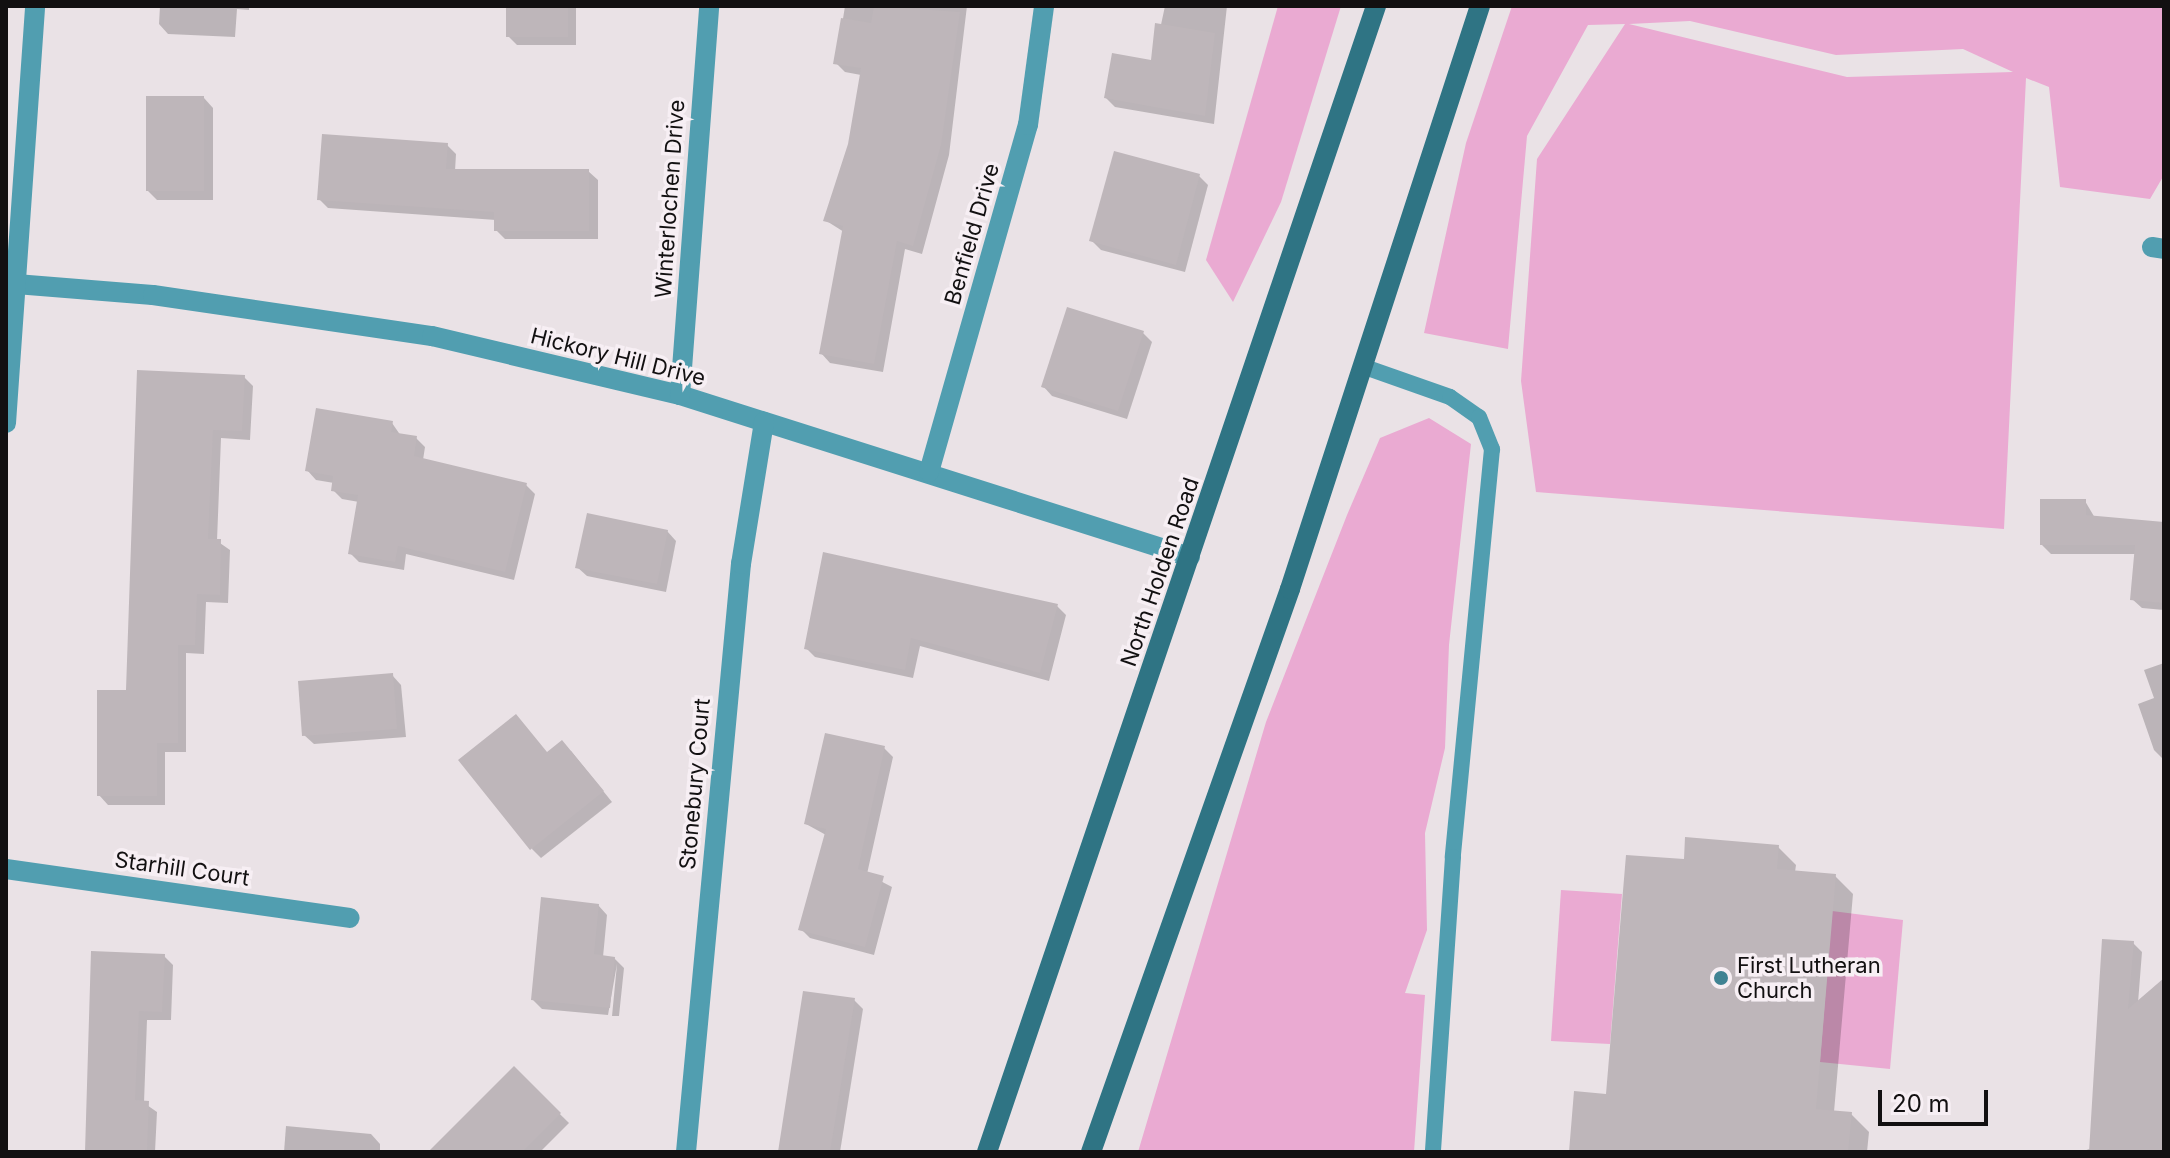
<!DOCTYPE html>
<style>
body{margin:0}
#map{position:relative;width:2170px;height:1158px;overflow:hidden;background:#eae2e6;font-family:Inter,sans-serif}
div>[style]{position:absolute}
.green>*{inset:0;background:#eaaad2}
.shadow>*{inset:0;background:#0003}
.building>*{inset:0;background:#beb6ba}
.lane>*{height:16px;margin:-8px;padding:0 8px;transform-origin:8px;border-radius:8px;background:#519eb0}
.street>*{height:20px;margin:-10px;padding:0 10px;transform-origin:10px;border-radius:10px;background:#519eb0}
.secondary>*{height:20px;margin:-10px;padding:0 10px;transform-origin:10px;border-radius:10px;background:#2f7484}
.dots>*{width:22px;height:22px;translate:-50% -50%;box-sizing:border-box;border:4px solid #f7eff4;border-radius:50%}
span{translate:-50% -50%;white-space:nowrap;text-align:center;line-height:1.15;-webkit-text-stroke:7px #f7eff4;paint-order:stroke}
.street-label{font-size:22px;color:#121011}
.poi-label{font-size:22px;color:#121011}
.left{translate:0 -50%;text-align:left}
.frame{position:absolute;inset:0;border:8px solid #121011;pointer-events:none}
.scale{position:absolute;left:1878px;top:1090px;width:110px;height:36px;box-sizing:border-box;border:4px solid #121011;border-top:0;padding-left:10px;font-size:24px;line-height:28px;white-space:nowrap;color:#121011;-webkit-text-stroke:6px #f7eff4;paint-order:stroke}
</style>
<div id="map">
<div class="green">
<div style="clip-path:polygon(1278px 6px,1341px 6px,1281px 202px,1233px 302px,1206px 260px)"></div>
<div style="clip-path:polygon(evenodd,1512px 6px,2164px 6px,2164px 175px,2150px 199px,2060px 187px,2049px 87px,2026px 78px,2004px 529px,1536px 492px,1521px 381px,1537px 159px,1625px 24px,1588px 25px,1527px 136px,1508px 349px,1424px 333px,1466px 143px,1512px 6px,1690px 21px,1836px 55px,1963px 49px,2013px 72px,1847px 77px,1629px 24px,1690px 21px)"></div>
<div style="clip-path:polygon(1429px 418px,1471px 444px,1449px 645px,1445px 748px,1425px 833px,1427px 930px,1405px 993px,1425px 995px,1414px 1152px,1138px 1152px,1266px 722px,1347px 515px,1380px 438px)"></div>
<div style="clip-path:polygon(1561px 890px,1622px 894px,1610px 1044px,1551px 1041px)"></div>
<div style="clip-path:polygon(1832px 911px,1903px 920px,1890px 1069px,1820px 1062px)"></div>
</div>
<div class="shadow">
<div style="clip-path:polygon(160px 6px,249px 6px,249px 10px,237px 9px,235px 37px,168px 34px,159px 24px)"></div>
<div style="clip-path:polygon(508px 6px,576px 6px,576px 45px,517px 45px,508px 36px)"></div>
<div style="clip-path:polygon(845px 6px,967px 6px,949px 155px,922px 254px,905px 249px,883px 372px,830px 363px,821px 353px,844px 232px,825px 220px,850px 144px,861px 75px,845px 72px,836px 63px)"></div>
<div style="clip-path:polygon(1165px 6px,1227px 6px,1214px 124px,1115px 107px,1106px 98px,1153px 62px)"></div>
<div style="clip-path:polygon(204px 98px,213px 108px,213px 200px,157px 200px,148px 191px)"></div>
<div style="clip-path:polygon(447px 145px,456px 154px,455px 171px,588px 171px,598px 180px,598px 239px,505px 239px,496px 230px,496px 220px,328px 208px,319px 199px)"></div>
<div style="clip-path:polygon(1199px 176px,1208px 185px,1185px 272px,1101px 250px,1092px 241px)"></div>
<div style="clip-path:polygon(1143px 333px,1152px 342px,1127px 419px,1052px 396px,1043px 386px)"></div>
<div style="clip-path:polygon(139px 372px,244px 377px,253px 386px,250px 440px,221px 438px,217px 541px,230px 550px,228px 603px,206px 602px,204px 654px,186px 653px,186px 752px,165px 752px,165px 805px,108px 805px,99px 795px,128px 692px)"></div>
<div style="clip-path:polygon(392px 423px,401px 436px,416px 438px,425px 447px,423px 460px,526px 485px,535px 494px,514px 580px,406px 554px,404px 570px,359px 562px,350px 553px,359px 502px,342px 499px,333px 490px,334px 483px,316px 480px,307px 470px)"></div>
<div style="clip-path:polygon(2085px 501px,2095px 518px,2164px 524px,2164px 610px,2142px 608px,2132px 599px,2137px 554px,2051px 554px,2042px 545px)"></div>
<div style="clip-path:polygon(667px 531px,676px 541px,666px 592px,587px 576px,577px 567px)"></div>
<div style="clip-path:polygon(1057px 606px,1066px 615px,1049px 681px,920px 646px,913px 678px,815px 657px,806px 648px)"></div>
<div style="clip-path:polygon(2164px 663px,2164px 759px,2163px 759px,2154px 750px,2138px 704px,2154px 698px,2144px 670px)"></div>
<div style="clip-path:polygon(392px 675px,401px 685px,406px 737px,314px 744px,304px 735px)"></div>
<div style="clip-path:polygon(884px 748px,893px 757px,867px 874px,892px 887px,874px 955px,810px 938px,801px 929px,826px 835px,806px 824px)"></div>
<div style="clip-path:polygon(571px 751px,612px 802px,541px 858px,532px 849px,548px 754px)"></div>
<div style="clip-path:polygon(1778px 847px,1796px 865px,1795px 872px,1835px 876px,1853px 894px,1834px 1112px,1851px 1114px,1869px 1132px,1867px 1152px,1571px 1152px,1608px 1096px,1686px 861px)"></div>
<div style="clip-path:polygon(598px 905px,607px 915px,603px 957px,614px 958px,624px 968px,619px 1016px,612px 1016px,617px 964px,608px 1015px,542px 1009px,533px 1000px)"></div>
<div style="clip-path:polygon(2133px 943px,2142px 952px,2138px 1003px,2164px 981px,2164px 1152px,2081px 1152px,2092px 1148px)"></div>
<div style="clip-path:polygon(93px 953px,164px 956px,173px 965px,171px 1020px,147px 1020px,144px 1103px,157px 1112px,155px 1152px,87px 1152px)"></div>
<div style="clip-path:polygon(805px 993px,854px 1000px,863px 1009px,840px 1152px,780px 1152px)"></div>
<div style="clip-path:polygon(514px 1069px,569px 1123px,540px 1152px,435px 1152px)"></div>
<div style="clip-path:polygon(286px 1126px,371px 1134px,380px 1144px,380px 1152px,284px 1152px)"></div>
</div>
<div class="building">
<div style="clip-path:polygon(506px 6px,568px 6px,568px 37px,506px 37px)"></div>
<div style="clip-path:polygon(874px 6px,960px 12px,941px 145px,913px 246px,897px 241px,874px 364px,819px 354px,843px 226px,823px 221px,848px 144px,861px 68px,833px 64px,841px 18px,871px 23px)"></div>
<div style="clip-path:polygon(1155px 23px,1215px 33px,1205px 116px,1104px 98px,1112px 53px,1151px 60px)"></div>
<div style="clip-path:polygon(146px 96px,204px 96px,204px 191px,146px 191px)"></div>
<div style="clip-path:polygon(322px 134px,448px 143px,446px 169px,589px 169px,589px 231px,494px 231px,494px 212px,317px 200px)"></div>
<div style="clip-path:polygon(1114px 151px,1200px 174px,1176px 265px,1089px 241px)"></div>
<div style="clip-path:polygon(1067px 307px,1144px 331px,1118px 411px,1041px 387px)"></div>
<div style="clip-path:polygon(137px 370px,245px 375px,242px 431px,213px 430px,208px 539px,221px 539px,220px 595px,197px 594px,195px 645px,178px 645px,178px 743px,157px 743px,157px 796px,97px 796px,97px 690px,126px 690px)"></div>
<div style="clip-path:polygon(316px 408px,393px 421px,391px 432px,417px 436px,414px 456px,527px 483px,505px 572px,398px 546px,395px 562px,348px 554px,358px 495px,331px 491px,333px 476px,305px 471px)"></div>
<div style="clip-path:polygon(2040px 499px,2086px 499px,2086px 515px,2164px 522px,2164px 603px,2130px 600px,2135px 545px,2040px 545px)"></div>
<div style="clip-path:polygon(587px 513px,668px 530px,657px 584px,575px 568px)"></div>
<div style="clip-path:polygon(823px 552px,1058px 604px,1040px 673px,911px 638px,905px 670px,804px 649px)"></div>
<div style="clip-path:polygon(393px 673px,397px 729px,302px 736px,298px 681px)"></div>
<div style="clip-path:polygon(516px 714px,547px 752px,562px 740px,604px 791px,530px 850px,458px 760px)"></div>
<div style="clip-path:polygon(825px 733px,885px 746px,858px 869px,884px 876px,865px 947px,798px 930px,826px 829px,804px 824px)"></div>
<div style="clip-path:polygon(1685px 837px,1779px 845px,1777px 869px,1836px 874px,1816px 1109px,1852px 1112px,1848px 1152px,1569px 1152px,1574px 1091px,1606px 1094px,1626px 855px,1684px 859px)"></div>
<div style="clip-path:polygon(541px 897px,599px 904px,594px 954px,615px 957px,610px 1008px,531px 1000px)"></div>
<div style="clip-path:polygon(2102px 939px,2134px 941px,2128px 1009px,2164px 978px,2164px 1152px,2089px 1152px)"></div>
<div style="clip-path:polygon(91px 951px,165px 954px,162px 1012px,139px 1011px,135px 1100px,149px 1101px,147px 1152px,85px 1152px)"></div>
<div style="clip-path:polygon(803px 991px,855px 998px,830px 1152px,778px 1152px)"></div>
<div style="clip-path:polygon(514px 1066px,561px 1113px,522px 1152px,428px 1152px)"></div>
</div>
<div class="lane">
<div style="left:1362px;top:366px;width:93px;rotate:19.4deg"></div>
<div style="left:1450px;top:397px;width:35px;rotate:35deg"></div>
<div style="left:1479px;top:417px;width:35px;rotate:68deg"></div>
<div style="left:1492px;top:449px;width:410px;rotate:95.5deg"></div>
<div style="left:1453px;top:857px;width:296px;rotate:93.9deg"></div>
</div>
<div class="street">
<div style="left:2152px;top:247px;width:12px;rotate:9deg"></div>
<div style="left:16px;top:284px;width:137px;rotate:4.6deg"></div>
<div style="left:153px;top:295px;width:282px;rotate:8.4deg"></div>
<div style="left:432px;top:336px;width:255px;rotate:13.4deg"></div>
<div style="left:680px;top:395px;width:535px;rotate:17.62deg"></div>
<div style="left:680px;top:395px;width:390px;rotate:-85.7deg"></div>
<div style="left:6px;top:423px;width:418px;rotate:-86deg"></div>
<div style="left:929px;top:472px;width:361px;rotate:-74.1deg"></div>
<div style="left:1028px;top:125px;width:120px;rotate:-82.3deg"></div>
<div style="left:6px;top:869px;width:347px;rotate:8.1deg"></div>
<div style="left:686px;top:1152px;width:591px;rotate:-84.66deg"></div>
<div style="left:741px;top:564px;width:144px;rotate:-80.8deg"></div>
</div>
<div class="secondary">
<div style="left:987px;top:1152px;width:1210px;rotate:-71.25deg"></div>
<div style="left:1091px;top:1152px;width:597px;rotate:-70.53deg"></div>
<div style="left:1290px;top:589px;width:613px;rotate:-71.95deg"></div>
</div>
<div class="dots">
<div style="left:1721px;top:978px;background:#408393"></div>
</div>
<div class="street-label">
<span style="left:670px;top:199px;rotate:-86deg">Winterlochen Drive</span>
<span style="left:972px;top:234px;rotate:-74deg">Benfield Drive</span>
<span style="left:618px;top:357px;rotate:14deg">Hickory Hill Drive</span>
<span style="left:1160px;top:572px;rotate:-71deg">North Holden Road</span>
<span style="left:695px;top:784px;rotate:-85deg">Stonebury Court</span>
<span style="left:182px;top:869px;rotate:8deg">Starhill Court</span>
</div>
<div class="poi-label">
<span class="left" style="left:1737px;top:978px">First Lutheran<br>Church</span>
</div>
<div class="frame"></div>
<div class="scale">20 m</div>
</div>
